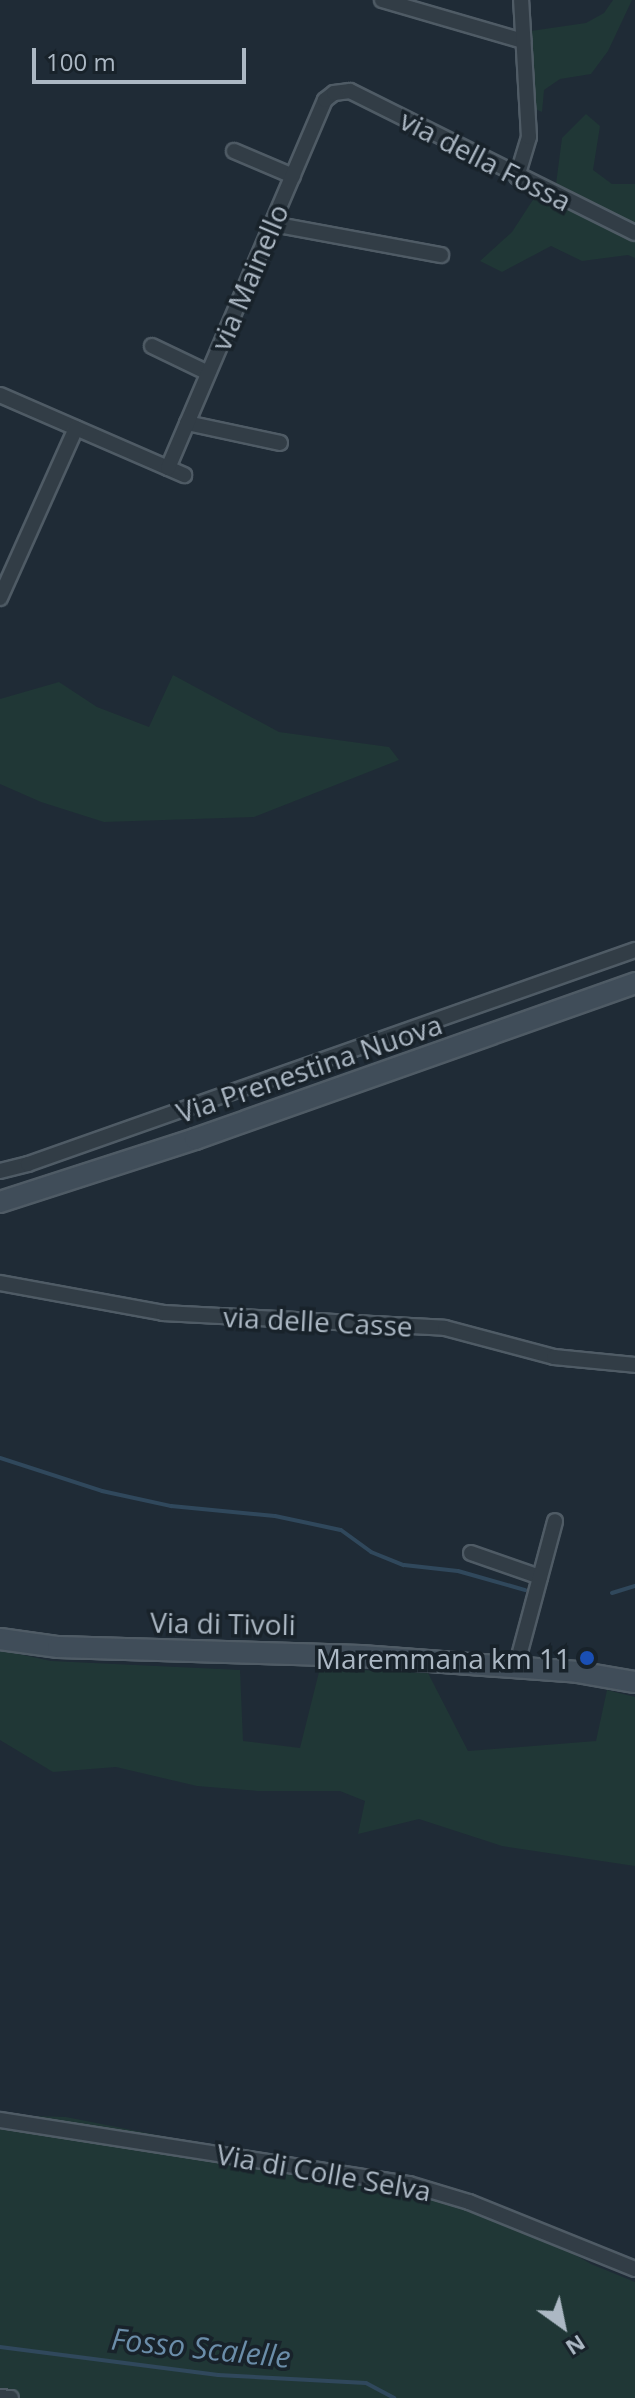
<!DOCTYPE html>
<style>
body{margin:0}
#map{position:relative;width:635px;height:2398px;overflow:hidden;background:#1f2b36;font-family:"Open Sans",sans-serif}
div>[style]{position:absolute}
.green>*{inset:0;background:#203736}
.stream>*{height:4px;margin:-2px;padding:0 2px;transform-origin:2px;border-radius:2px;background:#30485c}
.roads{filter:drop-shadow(2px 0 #4f5b65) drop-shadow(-2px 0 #4f5b65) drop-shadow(0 2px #4f5b65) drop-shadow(0 -2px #4f5b65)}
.minor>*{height:14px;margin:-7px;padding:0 7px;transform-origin:7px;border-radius:7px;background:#323d46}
.secondary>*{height:20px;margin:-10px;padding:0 10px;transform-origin:10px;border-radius:10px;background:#404d59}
.dots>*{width:22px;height:22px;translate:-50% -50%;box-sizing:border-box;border:4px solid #18222a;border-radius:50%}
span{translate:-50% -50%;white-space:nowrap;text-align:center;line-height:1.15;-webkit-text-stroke:7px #18222a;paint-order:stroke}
.street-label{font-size:28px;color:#acb8c4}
.poi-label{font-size:28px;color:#acb8c4}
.right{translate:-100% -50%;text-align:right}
.water-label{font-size:30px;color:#6b8da9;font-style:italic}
.north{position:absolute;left:523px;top:2286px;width:80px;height:80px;-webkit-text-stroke:6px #18222a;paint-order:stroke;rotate:147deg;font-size:22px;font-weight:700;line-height:32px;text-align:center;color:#acb8c4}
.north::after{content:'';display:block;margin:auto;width:28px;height:36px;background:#acb8c4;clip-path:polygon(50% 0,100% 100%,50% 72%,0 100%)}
.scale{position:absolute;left:32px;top:48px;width:214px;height:36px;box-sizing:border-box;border:4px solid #acb8c4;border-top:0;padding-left:10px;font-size:24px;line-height:28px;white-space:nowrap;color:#acb8c4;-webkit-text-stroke:6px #18222a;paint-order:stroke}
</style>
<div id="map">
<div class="green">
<div style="clip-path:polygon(613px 0,632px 0,608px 51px,591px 74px,560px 79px,544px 90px,542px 112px,533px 108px,531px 31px,586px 23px,604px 13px)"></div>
<div style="clip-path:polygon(586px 114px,600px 126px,593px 170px,612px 184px,635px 184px,635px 224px,556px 184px,562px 138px)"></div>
<div style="clip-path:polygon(538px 192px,635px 237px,635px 258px,628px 255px,582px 261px,551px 246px,502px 272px,480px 261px,512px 232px)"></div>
<div style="clip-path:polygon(173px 675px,279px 732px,389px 747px,399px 760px,254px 817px,104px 822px,41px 802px,0 784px,0 699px,59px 682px,97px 707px,149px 727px)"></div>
<div style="clip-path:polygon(0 1650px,51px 1661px,240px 1670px,243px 1741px,300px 1748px,320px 1668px,428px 1673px,468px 1751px,596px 1741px,607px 1690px,635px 1697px,635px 1866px,502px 1846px,419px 1819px,358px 1834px,365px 1801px,340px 1791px,258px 1791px,197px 1786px,116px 1767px,53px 1772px,0 1740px)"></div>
<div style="clip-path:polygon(0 2115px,66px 2117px,238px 2151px,509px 2216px,591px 2264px,635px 2282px,635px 2398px,0 2398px)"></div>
</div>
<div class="stream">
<div style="left:0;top:1458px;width:107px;rotate:17.9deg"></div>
<div style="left:102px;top:1491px;width:71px;rotate:12.3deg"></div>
<div style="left:171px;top:1506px;width:104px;rotate:5.5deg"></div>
<div style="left:275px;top:1516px;width:67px;rotate:12deg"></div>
<div style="left:341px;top:1530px;width:37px;rotate:36deg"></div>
<div style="left:371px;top:1552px;width:35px;rotate:22deg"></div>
<div style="left:404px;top:1565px;width:54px;rotate:6.3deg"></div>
<div style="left:458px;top:1571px;width:70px;rotate:15.8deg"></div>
<div style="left:612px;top:1593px;width:24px;rotate:-17deg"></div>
<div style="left:0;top:2347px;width:220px;rotate:7.3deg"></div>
<div style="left:218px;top:2375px;width:148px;rotate:3.1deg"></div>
<div style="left:366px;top:2383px;width:32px;rotate:28deg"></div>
</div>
<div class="roads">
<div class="minor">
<div style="left:382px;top:0;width:147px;rotate:16.2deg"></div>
<div style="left:234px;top:151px;width:64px;rotate:23deg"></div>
<div style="left:517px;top:177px;width:42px;rotate:-73.3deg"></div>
<div style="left:529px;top:137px;width:137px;rotate:-93.3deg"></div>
<div style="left:272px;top:224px;width:172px;rotate:10.4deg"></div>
<div style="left:152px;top:346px;width:62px;rotate:25.7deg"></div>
<div style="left:0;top:395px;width:201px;rotate:23.5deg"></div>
<div style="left:187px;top:423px;width:95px;rotate:12.1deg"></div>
<div style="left:168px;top:468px;width:400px;rotate:-66.9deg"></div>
<div style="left:325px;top:100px;width:11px;rotate:-38deg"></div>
<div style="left:334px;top:93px;width:16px;rotate:-7deg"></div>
<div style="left:350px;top:91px;width:318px;rotate:26.5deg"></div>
<div style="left:0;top:598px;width:186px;rotate:-65.9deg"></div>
<div style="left:0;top:1171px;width:29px;rotate:-14deg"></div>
<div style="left:28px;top:1164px;width:644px;rotate:-19.42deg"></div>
<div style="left:0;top:1283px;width:166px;rotate:10.4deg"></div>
<div style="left:163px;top:1313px;width:282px;rotate:3deg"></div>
<div style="left:445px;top:1328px;width:113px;rotate:14.9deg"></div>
<div style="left:554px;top:1357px;width:81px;rotate:5.6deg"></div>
<div style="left:471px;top:1553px;width:73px;rotate:19.2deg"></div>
<div style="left:516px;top:1667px;width:151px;rotate:-75deg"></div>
<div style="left:0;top:2120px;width:414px;rotate:8.9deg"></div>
<div style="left:409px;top:2184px;width:63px;rotate:16.7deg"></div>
<div style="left:469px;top:2202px;width:179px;rotate:22deg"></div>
<div style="left:0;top:2397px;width:11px;rotate:5deg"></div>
</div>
<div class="secondary">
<div style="left:0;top:1202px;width:205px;rotate:-17.9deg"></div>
<div style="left:195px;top:1139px;width:467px;rotate:-19.5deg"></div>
<div style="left:0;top:1639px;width:59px;rotate:7.9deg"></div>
<div style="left:58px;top:1647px;width:303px;rotate:1.7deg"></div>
<div style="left:361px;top:1656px;width:217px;rotate:4.2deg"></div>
<div style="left:577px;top:1672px;width:59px;rotate:9.8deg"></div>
</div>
</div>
<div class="dots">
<div style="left:587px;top:1658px;background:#1a4fb4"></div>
</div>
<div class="street-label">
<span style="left:486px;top:160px;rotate:27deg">via della Fossa</span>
<span style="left:249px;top:277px;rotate:-67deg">via Mainello</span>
<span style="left:309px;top:1068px;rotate:-19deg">Via Prenestina Nuova</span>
<span style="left:318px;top:1321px;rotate:3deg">via delle Casse</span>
<span style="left:223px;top:1623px;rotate:1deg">Via di Tivoli</span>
<span style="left:324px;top:2172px;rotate:10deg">Via di Colle Selva</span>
</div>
<div class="poi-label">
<span class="right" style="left:571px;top:1658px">Maremmana km 11</span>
</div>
<div class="water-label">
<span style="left:201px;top:2348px;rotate:6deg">Fosso Scalelle</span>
</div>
<div class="north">N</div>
<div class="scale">100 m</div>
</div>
